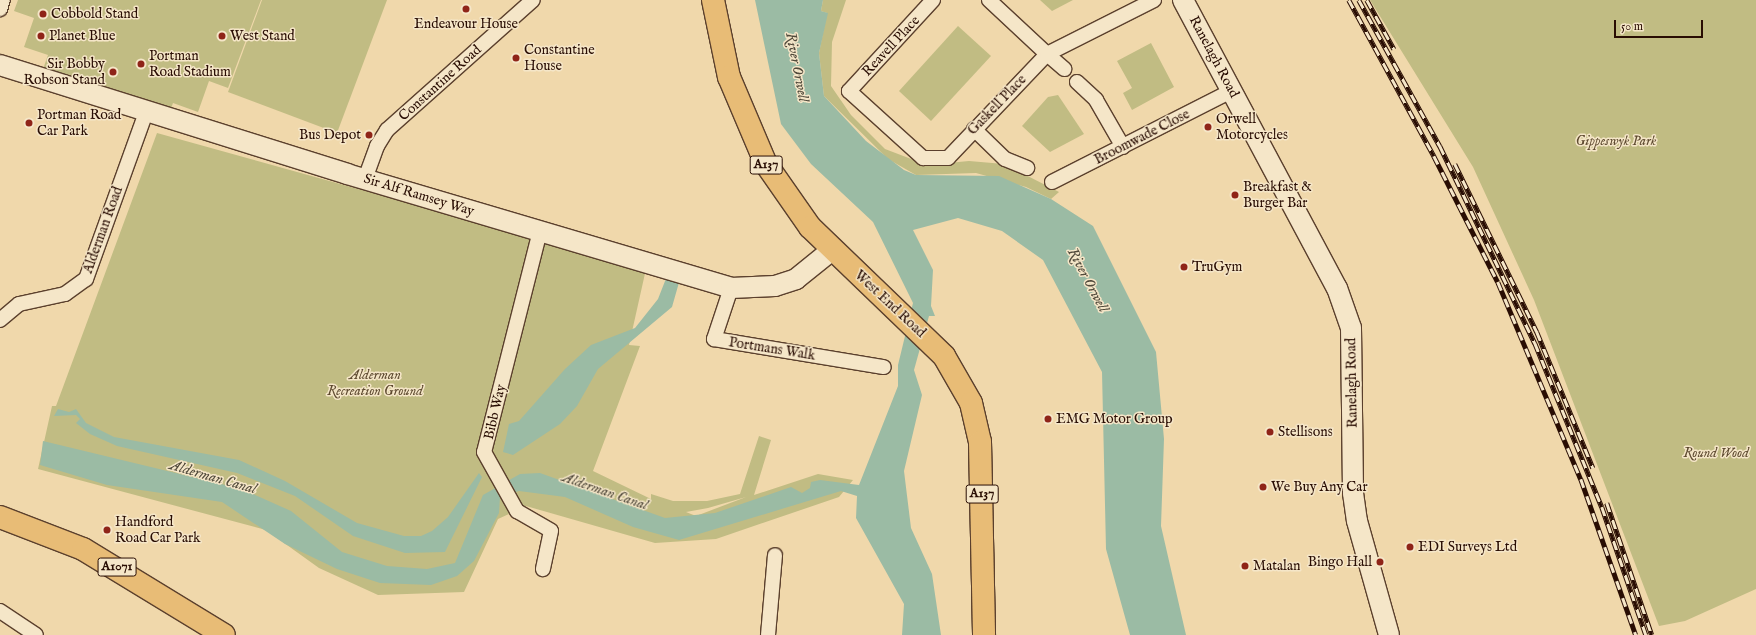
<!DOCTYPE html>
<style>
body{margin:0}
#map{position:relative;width:1756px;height:635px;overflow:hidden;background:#f0d8ab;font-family:"IM FELL English",serif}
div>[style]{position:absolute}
.green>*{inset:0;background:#c1bc83}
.water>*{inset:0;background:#9bbba4}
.roads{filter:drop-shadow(1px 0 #5b402d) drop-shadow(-1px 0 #5b402d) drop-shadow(0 1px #5b402d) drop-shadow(0 -1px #5b402d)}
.street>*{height:14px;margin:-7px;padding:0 7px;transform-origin:7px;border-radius:7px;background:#f5e6c8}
.secondary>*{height:20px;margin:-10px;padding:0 10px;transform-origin:10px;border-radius:10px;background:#f5e6c8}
.primary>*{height:22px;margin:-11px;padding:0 11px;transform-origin:11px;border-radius:11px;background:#e8bc76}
.rail>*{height:4.5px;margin-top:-2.25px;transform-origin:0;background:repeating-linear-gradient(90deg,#f5e6c8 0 9px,#290d03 0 18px);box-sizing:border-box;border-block:1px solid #290d03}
.dots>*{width:11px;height:11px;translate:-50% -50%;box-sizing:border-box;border:2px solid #f5e6c8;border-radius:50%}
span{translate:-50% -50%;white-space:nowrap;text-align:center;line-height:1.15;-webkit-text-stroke:3px #f5e6c8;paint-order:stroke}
.shield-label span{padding:1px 3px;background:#f5e6c8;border:1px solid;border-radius:3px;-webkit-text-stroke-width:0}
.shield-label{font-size:13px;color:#290d03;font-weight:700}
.poi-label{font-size:14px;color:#290d03}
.left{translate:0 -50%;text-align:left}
.right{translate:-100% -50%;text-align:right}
.street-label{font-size:14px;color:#290d03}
.park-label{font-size:14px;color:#5e4a30;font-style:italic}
.water-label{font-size:15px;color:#514a3b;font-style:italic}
.scale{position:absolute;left:1614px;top:20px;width:89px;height:18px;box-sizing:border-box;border:2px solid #290d03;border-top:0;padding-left:5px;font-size:12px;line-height:14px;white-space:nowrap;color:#290d03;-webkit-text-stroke:3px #f5e6c8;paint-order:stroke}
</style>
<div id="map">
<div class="green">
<div style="clip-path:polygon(18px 0,261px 0,228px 88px,209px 81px,198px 112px,173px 103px,168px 117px,42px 72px,48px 55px,24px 47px,34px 18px,14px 11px)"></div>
<div style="clip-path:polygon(262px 0,387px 0,337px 133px,228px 92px)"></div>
<div style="clip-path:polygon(823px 0,846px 0,832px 42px,831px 86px,851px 115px,885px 149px,927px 165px,969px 161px,1004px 164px,1059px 192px,1051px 199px,1026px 187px,976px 173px,916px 175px,888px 159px,824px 96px,819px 53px,827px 13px,821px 11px)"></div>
<div style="clip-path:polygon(1040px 0,1073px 0,1052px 11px)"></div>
<div style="clip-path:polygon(1370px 0,1756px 0,1756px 589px,1685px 621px,1659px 626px,1534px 300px,1473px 167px)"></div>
<div style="clip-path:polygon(958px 26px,991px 56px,931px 121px,899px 91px)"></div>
<div style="clip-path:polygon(1151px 43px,1174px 87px,1132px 110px,1123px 93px,1132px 88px,1117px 61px)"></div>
<div style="clip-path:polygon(1058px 95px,1084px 134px,1050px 152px,1022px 126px,1048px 97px)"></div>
<div style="clip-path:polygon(evenodd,157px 133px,646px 269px,629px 345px,640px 346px,593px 471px,651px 499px,651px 494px,673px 501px,707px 501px,740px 494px,759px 436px,771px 440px,754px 495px,818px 474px,853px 480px,839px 497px,716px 539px,655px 543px,526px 506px,498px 519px,464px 592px,378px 595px,319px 568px,266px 530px,38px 469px,52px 406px,56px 406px,157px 133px,746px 497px,696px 516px,686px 512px,708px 508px,746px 497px)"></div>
</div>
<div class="water">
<div style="clip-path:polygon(755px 0,823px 0,821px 11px,828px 13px,819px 53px,824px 96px,866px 141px,904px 170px,916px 175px,999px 176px,1051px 199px,1093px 226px,1156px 352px,1164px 439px,1161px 526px,1186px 635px,1130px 635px,1106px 549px,1102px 372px,1043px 260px,1002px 231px,958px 218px,913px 230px,933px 270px,931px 306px,935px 316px,929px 316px,914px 370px,922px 395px,904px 471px,911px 528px,932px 574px,941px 635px,902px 635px,904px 604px,856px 518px,857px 496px,841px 491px,679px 540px,633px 527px,565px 497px,519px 491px,500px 497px,499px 513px,474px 561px,457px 576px,431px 585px,380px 583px,337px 569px,285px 544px,222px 502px,107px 485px,40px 465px,43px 441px,242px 489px,291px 511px,342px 552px,387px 566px,427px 569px,455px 563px,483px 495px,520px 474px,540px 473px,665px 518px,715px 513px,791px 487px,802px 493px,810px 488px,811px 482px,820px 480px,859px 485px,898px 386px,898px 365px,913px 303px,873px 222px,811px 164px,781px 124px)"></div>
<div style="clip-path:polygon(667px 276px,680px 279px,672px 307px,598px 369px,577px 406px,560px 424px,513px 455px,503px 452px,509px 424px,519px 421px,565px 369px,591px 345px,635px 328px,658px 299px)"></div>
<div style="clip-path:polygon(58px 409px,69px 412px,76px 409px,86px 423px,114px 437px,239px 460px,285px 481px,357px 523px,404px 536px,421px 536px,432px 531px,448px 517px,479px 473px,482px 477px,445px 552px,405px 553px,353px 536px,295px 496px,237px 473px,117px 446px,90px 434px,76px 423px,80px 419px,76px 415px,54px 416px)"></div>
</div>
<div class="roads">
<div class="street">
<div style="left:933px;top:0;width:124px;rotate:132.7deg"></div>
<div style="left:849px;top:91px;width:100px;rotate:42.2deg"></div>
<div style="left:923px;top:158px;width:25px"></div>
<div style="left:948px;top:158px;width:144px;rotate:-46.4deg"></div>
<div style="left:1047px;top:54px;width:23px;rotate:41deg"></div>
<div style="left:989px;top:0;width:79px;rotate:43deg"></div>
<div style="left:1047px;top:54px;width:120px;rotate:-26.8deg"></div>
<div style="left:0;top:9px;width:9px;rotate:-72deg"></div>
<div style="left:1077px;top:82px;width:26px;rotate:43deg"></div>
<div style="left:1096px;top:100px;width:54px;rotate:60.1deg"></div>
<div style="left:974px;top:129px;width:43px;rotate:44.1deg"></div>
<div style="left:1005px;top:159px;width:24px;rotate:22deg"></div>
<div style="left:365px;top:179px;width:35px;rotate:-70deg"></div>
<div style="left:377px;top:146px;width:19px;rotate:-58deg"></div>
<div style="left:387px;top:130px;width:195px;rotate:-41.7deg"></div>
<div style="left:1052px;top:182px;width:201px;rotate:-26.9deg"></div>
<div style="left:540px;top:231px;width:228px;rotate:104.2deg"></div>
<div style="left:484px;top:452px;width:68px;rotate:60.8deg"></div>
<div style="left:517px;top:511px;width:39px;rotate:30deg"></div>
<div style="left:551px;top:531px;width:39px;rotate:102deg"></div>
<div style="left:731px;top:288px;width:54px;rotate:108.4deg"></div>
<div style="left:714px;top:339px;width:172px;rotate:9.4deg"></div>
<div style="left:0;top:320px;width:25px;rotate:-40deg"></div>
<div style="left:19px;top:304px;width:47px;rotate:-12.3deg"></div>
<div style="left:65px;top:294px;width:26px;rotate:-36deg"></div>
<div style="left:86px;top:279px;width:177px;rotate:-70.2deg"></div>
<div style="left:0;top:611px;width:43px;rotate:33.7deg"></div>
<div style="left:768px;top:635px;width:80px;rotate:-85deg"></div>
</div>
<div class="secondary">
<div style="left:1183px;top:0;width:327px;rotate:61.9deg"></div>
<div style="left:1337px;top:288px;width:42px;rotate:70.7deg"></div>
<div style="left:1351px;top:328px;width:165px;rotate:89.3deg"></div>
<div style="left:1353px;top:493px;width:28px;rotate:82deg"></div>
<div style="left:1357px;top:521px;width:118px;rotate:74.3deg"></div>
<div style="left:0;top:65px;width:364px;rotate:17.4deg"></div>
<div style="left:347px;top:174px;width:401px;rotate:16.5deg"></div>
<div style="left:731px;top:288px;width:44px;rotate:-2.6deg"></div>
<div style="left:775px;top:286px;width:22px;rotate:-18deg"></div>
<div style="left:796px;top:279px;width:46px;rotate:-38.9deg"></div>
</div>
<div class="primary">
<div style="left:713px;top:0;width:79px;rotate:78.3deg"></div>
<div style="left:729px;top:77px;width:95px;rotate:67deg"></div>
<div style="left:766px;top:164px;width:77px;rotate:55.1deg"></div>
<div style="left:810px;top:227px;width:186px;rotate:43.9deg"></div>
<div style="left:944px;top:356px;width:54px;rotate:60.1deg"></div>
<div style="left:971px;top:403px;width:40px;rotate:77deg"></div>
<div style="left:980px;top:442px;width:193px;rotate:88.8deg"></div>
<div style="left:0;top:517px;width:89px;rotate:21.1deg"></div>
<div style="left:83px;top:549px;width:165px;rotate:31.4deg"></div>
</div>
</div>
<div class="rail">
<div style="left:1349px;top:0;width:178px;rotate:61.4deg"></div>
<div style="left:1434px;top:156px;width:141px;rotate:63.1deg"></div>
<div style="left:1498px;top:282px;width:214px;rotate:67.2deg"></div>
<div style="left:1581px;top:479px;width:165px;rotate:70.6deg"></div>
<div style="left:1359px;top:0;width:167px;rotate:61deg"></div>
<div style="left:1440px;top:146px;width:219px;rotate:64.3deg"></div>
<div style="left:1535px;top:343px;width:177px;rotate:67.8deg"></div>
<div style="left:1602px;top:507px;width:135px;rotate:71deg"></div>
<div style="left:1367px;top:0;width:56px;rotate:61.1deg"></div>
<div style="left:1455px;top:164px;width:187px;rotate:64deg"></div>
<div style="left:1537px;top:332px;width:147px;rotate:67.6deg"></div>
<div style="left:1607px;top:503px;width:139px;rotate:71.2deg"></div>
</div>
<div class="dots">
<div style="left:466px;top:9px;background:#8f2418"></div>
<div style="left:43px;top:14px;background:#8f2418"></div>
<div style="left:41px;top:36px;background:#8f2418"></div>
<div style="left:222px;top:36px;background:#8f2418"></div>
<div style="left:516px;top:58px;background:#8f2418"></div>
<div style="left:141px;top:64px;background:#8f2418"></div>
<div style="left:113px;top:72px;background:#8f2418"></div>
<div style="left:29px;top:123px;background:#8f2418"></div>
<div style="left:1208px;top:127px;background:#8f2418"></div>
<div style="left:369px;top:135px;background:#8f2418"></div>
<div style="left:1235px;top:195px;background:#8f2418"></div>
<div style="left:1184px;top:267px;background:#8f2418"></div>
<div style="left:1048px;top:419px;background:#8f2418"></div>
<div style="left:1270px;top:432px;background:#8f2418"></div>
<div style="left:1263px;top:487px;background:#8f2418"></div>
<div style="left:107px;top:530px;background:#8f2418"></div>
<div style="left:1410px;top:547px;background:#8f2418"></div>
<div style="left:1380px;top:562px;background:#8f2418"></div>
<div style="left:1245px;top:566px;background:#8f2418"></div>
</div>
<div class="shield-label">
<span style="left:766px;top:165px">A137</span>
<span style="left:982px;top:494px">A137</span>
<span style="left:117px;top:567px">A1071</span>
</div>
<div class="poi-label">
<span class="left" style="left:51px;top:14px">Cobbold Stand</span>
<span style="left:466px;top:24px">Endeavour House</span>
<span class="left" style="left:49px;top:36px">Planet Blue</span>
<span class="left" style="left:230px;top:36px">West Stand</span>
<span class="left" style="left:524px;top:58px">Constantine<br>House</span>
<span class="left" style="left:149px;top:64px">Portman<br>Road Stadium</span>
<span class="right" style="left:105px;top:72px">Sir Bobby<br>Robson Stand</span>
<span class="left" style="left:37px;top:123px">Portman Road<br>Car Park</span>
<span class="left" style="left:1216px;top:127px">Orwell<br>Motorcycles</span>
<span class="right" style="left:361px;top:135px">Bus Depot</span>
<span class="left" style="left:1243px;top:195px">Breakfast &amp;<br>Burger Bar</span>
<span class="left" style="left:1192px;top:267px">TruGym</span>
<span class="left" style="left:1056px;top:419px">EMG Motor Group</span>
<span class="left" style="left:1278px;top:432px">Stellisons</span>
<span class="left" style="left:1271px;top:487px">We Buy Any Car</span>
<span class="left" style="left:115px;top:530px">Handford<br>Road Car Park</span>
<span class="left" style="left:1418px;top:547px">EDI Surveys Ltd</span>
<span class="right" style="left:1372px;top:562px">Bingo Hall</span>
<span class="left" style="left:1253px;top:566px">Matalan</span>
</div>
<div class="street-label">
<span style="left:891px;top:46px;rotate:-47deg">Reavell Place</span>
<span style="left:1214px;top:57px;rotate:62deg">Ranelagh Road</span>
<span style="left:440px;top:83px;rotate:-42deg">Constantine Road</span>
<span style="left:997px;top:105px;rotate:-46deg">Gaskell Place</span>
<span style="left:1142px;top:137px;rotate:-27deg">Broomwade Close</span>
<span style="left:419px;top:195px;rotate:17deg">Sir Alf Ramsey Way</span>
<span style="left:103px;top:230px;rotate:-70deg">Alderman Road</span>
<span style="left:890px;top:304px;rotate:43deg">West End Road</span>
<span style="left:772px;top:349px;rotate:9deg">Portmans Walk</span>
<span style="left:1352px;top:383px;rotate:-91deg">Ranelagh Road</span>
<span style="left:495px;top:412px;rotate:-77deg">Bibb Way</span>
</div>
<div class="park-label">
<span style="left:1616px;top:141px">Gippeswyk Park</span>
<span style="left:375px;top:383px">Alderman<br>Recreation Ground</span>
<span style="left:1716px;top:453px">Round Wood</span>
</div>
<div class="water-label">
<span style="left:797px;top:67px;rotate:79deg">River Orwell</span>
<span style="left:1088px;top:280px;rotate:62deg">River Orwell</span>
<span style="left:213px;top:477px;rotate:16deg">Alderman Canal</span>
<span style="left:605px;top:491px;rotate:19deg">Alderman Canal</span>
</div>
<div class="scale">50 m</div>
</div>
